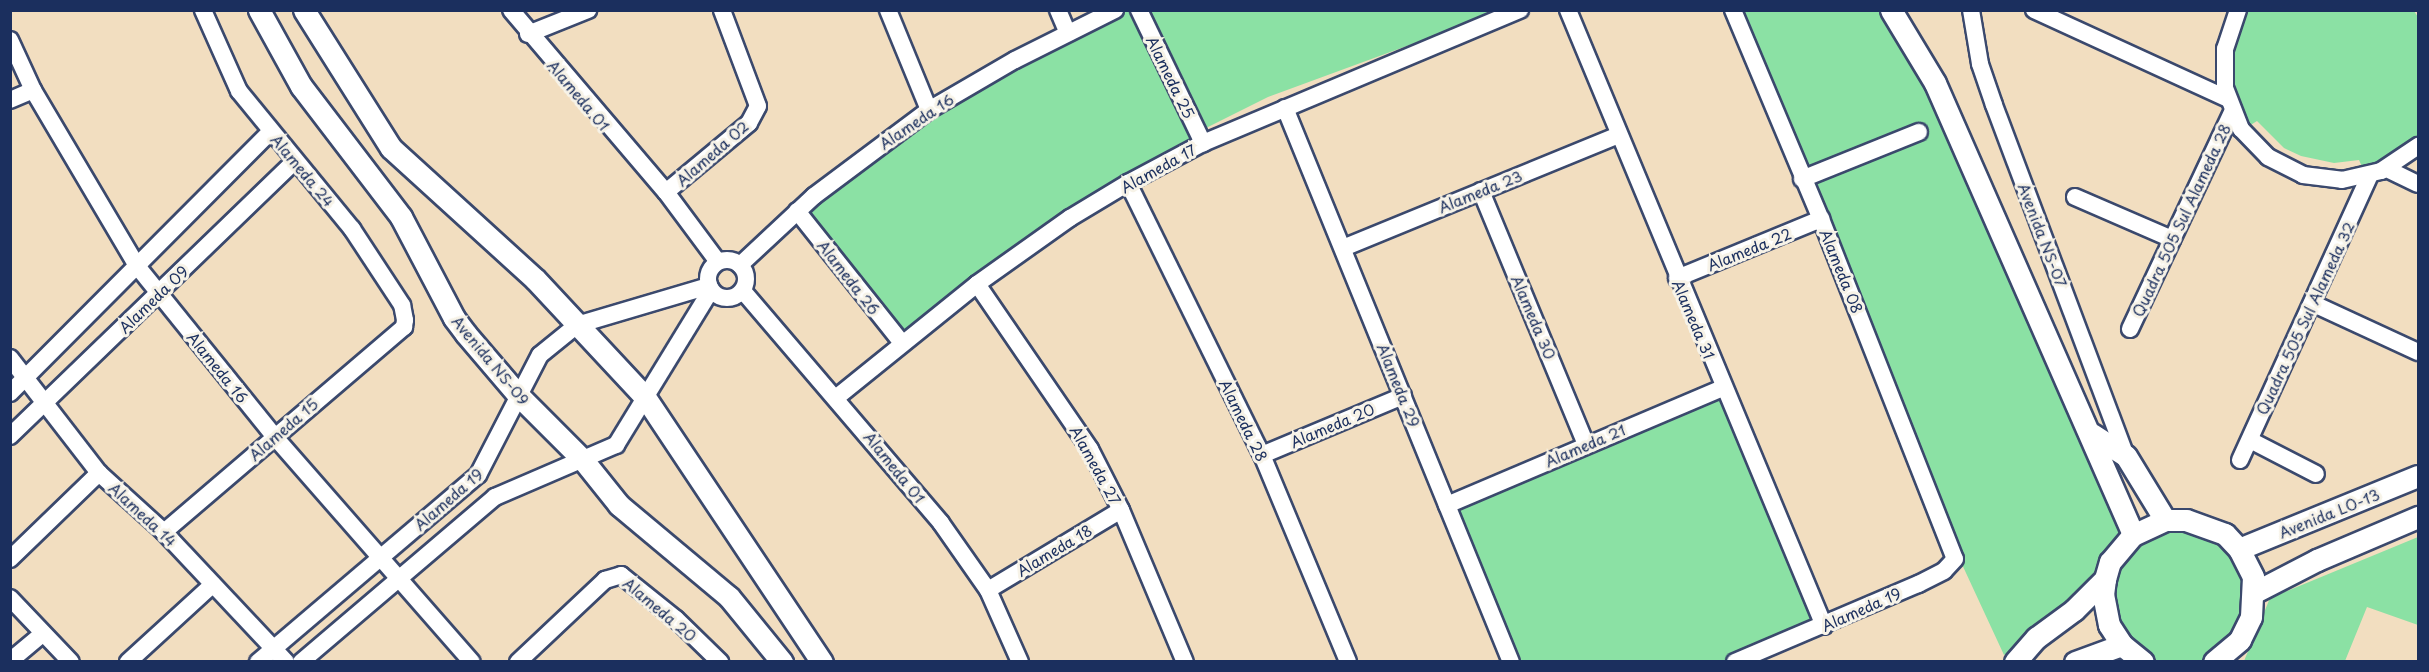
<!DOCTYPE html>
<style>
body{margin:0}
#map{position:relative;width:2429px;height:672px;overflow:hidden;background:#f2dec0;font-family:"Playpen Sans",sans-serif}
div>[style]{position:absolute}
.green>*{inset:0;background:#8be1a4}
.roads{filter:drop-shadow(2px 0 #3b496d) drop-shadow(-2px 0 #3b496d) drop-shadow(0 2px #3b496d) drop-shadow(0 -2px #3b496d)}
.minor>*{height:16px;margin:-8px;padding:0 8px;transform-origin:8px;border-radius:8px;background:#fff}
.minor>.ring{margin:-8px;padding:0;box-sizing:content-box;background:none;border:16px solid #fff;border-radius:50%}
.tertiary>*{height:21px;margin:-10.5px;padding:0 10.5px;transform-origin:10.5px;border-radius:10.5px;background:#fff}
span{translate:-50% -50%;white-space:nowrap;text-align:center;line-height:1.15;-webkit-text-stroke:6px #f7f3e8;paint-order:stroke}
.street-label{font-size:15px;color:#1b2f5e}
.frame{position:absolute;inset:0;border:12px solid #1b2f5e;pointer-events:none}
</style>
<div id="map">
<div class="green">
<div style="clip-path:polygon(1115px 11px,1502px 11px,1268px 97px,1198px 132px,1203px 143px,1128px 183px,902px 343px,797px 211px,875px 150px)"></div>
<div style="clip-path:polygon(1733px 11px,1901px 11px,2133px 534px,2165px 520px,2239px 549px,2251px 617px,2211px 662px,2143px 662px,2122px 645px,2105px 580px,2036px 638px,2004px 655px,1947px 532px)"></div>
<div style="clip-path:polygon(2247px 11px,2414px 11px,2418px 17px,2418px 135px,2392px 158px,2363px 169px,2359px 160px,2334px 163px,2301px 156px,2284px 148px,2257px 121px,2249px 126px,2235px 98px,2231px 77px,2232px 52px)"></div>
<div style="clip-path:polygon(1723px 388px,1824px 626px,1735px 661px,1512px 661px,1447px 505px)"></div>
<div style="clip-path:polygon(2418px 537px,2418px 625px,2367px 607px,2345px 661px,2244px 661px,2270px 598px)"></div>
</div>
<div class="roads">
<div class="minor">
<div style="left:511px;top:10px;width:239px;rotate:49.6deg"></div>
<div style="left:666px;top:192px;width:87px;rotate:53.4deg"></div>
<div style="left:888px;top:10px;width:108px;rotate:67.7deg"></div>
<div style="left:1058px;top:10px;width:25px;rotate:67deg"></div>
<div style="left:1139px;top:10px;width:148px;rotate:64.3deg"></div>
<div style="left:1568px;top:10px;width:667px;rotate:67.43deg"></div>
<div style="left:1733px;top:10px;width:227px;rotate:67.2deg"></div>
<div style="left:1821px;top:219px;width:365px;rotate:68.5deg"></div>
<div style="left:1955px;top:559px;width:16px;rotate:133deg"></div>
<div style="left:1944px;top:571px;width:29px;rotate:153deg"></div>
<div style="left:1918px;top:584px;width:199px;rotate:156.9deg"></div>
<div style="left:1971px;top:10px;width:55px;rotate:80.5deg"></div>
<div style="left:1980px;top:64px;width:43px;rotate:71.1deg"></div>
<div style="left:1994px;top:105px;width:375px;rotate:69.4deg"></div>
<div style="left:2034px;top:10px;width:213px;rotate:24.6deg"></div>
<div style="left:2238px;top:10px;width:41px;rotate:108.4deg"></div>
<div style="left:2225px;top:49px;width:39px;rotate:90deg"></div>
<div style="left:2225px;top:88px;width:44px;rotate:68.7deg"></div>
<div style="left:2241px;top:129px;width:39px;rotate:46deg"></div>
<div style="left:2268px;top:157px;width:39px;rotate:27deg"></div>
<div style="left:2303px;top:175px;width:39px;rotate:7deg"></div>
<div style="left:2342px;top:180px;width:40px;rotate:-13deg"></div>
<div style="left:2381px;top:171px;width:45px;rotate:-34deg"></div>
<div style="left:528px;top:34px;width:65px;rotate:-21.8deg"></div>
<div style="left:10px;top:40px;width:55px;rotate:65.3deg"></div>
<div style="left:33px;top:90px;width:204px;rotate:59.4deg"></div>
<div style="left:137px;top:266px;width:218px;rotate:51.1deg"></div>
<div style="left:274px;top:436px;width:300px;rotate:48.8deg"></div>
<div style="left:10px;top:100px;width:25px;rotate:-23deg"></div>
<div style="left:1285px;top:108px;width:598px;rotate:67.81deg"></div>
<div style="left:2387px;top:169px;width:34px;rotate:26deg"></div>
<div style="left:1802px;top:179px;width:126px;rotate:-21.9deg"></div>
<div style="left:1128px;top:183px;width:303px;rotate:63.8deg"></div>
<div style="left:1262px;top:455px;width:224px;rotate:67.4deg"></div>
<div style="left:1481px;top:191px;width:274px;rotate:67.5deg"></div>
<div style="left:666px;top:192px;width:108px;rotate:-39.7deg"></div>
<div style="left:749px;top:123px;width:19px;rotate:-62deg"></div>
<div style="left:758px;top:106px;width:103px;rotate:-110.6deg"></div>
<div style="left:2075px;top:197px;width:106px;rotate:23.4deg"></div>
<div style="left:797px;top:211px;width:169px;rotate:51.5deg"></div>
<div style="left:1343px;top:248px;width:297px;rotate:-22.3deg"></div>
<div class="ring" style="left:708px;top:260px;width:22px;height:22px"></div>
<div style="left:740px;top:265px;width:101px;rotate:-43deg"></div>
<div style="left:814px;top:196px;width:144px;rotate:-36.8deg"></div>
<div style="left:929px;top:110px;width:99px;rotate:-30.2deg"></div>
<div style="left:1015px;top:60px;width:112px;rotate:-26.6deg"></div>
<div style="left:1677px;top:278px;width:156px;rotate:-22.3deg"></div>
<div style="left:977px;top:284px;width:200px;rotate:55.6deg"></div>
<div style="left:1090px;top:449px;width:68px;rotate:63.1deg"></div>
<div style="left:1121px;top:510px;width:165px;rotate:67.2deg"></div>
<div style="left:743px;top:291px;width:305px;rotate:49.5deg"></div>
<div style="left:941px;top:523px;width:82px;rotate:55deg"></div>
<div style="left:988px;top:590px;width:79px;rotate:66deg"></div>
<div style="left:2312px;top:303px;width:117px;rotate:24.8deg"></div>
<div style="left:2130px;top:329px;width:240px;rotate:-64.8deg"></div>
<div style="left:10px;top:358px;width:145px;rotate:52.3deg"></div>
<div style="left:99px;top:473px;width:88px;rotate:42.2deg"></div>
<div style="left:164px;top:532px;width:178px;rotate:46.8deg"></div>
<div style="left:10px;top:393px;width:368px;rotate:-45.1deg"></div>
<div style="left:837px;top:397px;width:180px;rotate:-38.9deg"></div>
<div style="left:977px;top:284px;width:114px;rotate:-35.4deg"></div>
<div style="left:1070px;top:218px;width:68px;rotate:-31.1deg"></div>
<div style="left:1128px;top:183px;width:85px;rotate:-28.1deg"></div>
<div style="left:1203px;top:143px;width:344px;rotate:-22.8deg"></div>
<div style="left:10px;top:436px;width:396px;rotate:-44deg"></div>
<div style="left:2250px;top:440px;width:74px;rotate:27.3deg"></div>
<div style="left:1262px;top:455px;width:153px;rotate:-22.7deg"></div>
<div style="left:2240px;top:460px;width:313px;rotate:-65.5deg"></div>
<div style="left:1447px;top:505px;width:300px;rotate:-23deg"></div>
<div style="left:164px;top:532px;width:316px;rotate:-40.5deg"></div>
<div style="left:404px;top:327px;width:7px;rotate:-82deg"></div>
<div style="left:405px;top:320px;width:15px;rotate:-101deg"></div>
<div style="left:402px;top:305px;width:91px;rotate:-123.3deg"></div>
<div style="left:352px;top:229px;width:178px;rotate:-129.3deg"></div>
<div style="left:239px;top:91px;width:89px;rotate:-114deg"></div>
<div style="left:10px;top:559px;width:124px;rotate:-44deg"></div>
<div style="left:988px;top:590px;width:155px;rotate:-31deg"></div>
<div style="left:10px;top:598px;width:88px;rotate:46.4deg"></div>
<div style="left:10px;top:661px;width:40px;rotate:-40deg"></div>
<div style="left:128px;top:662px;width:115px;rotate:-42.5deg"></div>
<div style="left:258px;top:662px;width:289px;rotate:-40.4deg"></div>
<div style="left:478px;top:475px;width:135px;rotate:-62.7deg"></div>
<div style="left:540px;top:355px;width:48px;rotate:-39deg"></div>
<div style="left:577px;top:325px;width:138px;rotate:-16.5deg"></div>
<div style="left:301px;top:662px;width:255px;rotate:-40.4deg"></div>
<div style="left:495px;top:497px;width:132px;rotate:-23.3deg"></div>
<div style="left:616px;top:445px;width:182px;rotate:-58.5deg"></div>
<div style="left:518px;top:662px;width:120px;rotate:-43.3deg"></div>
<div style="left:605px;top:580px;width:17px;rotate:-17deg"></div>
<div style="left:621px;top:575px;width:70px;rotate:38.7deg"></div>
<div style="left:676px;top:619px;width:62px;rotate:44.3deg"></div>
</div>
<div class="tertiary">
<div style="left:259px;top:10px;width:87px;rotate:61.1deg"></div>
<div style="left:301px;top:86px;width:165px;rotate:52.6deg"></div>
<div style="left:401px;top:217px;width:114px;rotate:62.3deg"></div>
<div style="left:454px;top:318px;width:20px;rotate:53deg"></div>
<div style="left:466px;top:334px;width:82px;rotate:49.5deg"></div>
<div style="left:519px;top:396px;width:91px;rotate:45deg"></div>
<div style="left:583px;top:460px;width:58px;rotate:51.3deg"></div>
<div style="left:619px;top:505px;width:143px;rotate:39.9deg"></div>
<div style="left:729px;top:597px;width:84px;rotate:50.8deg"></div>
<div style="left:304px;top:10px;width:163px;rotate:57.8deg"></div>
<div style="left:391px;top:148px;width:195px;rotate:42.3deg"></div>
<div style="left:535px;top:279px;width:161px;rotate:47deg"></div>
<div style="left:645px;top:397px;width:319px;rotate:56.3deg"></div>
<div style="left:1891px;top:10px;width:85px;rotate:58.9deg"></div>
<div style="left:1935px;top:83px;width:493px;rotate:66.3deg"></div>
<div style="left:2092px;top:434px;width:40px;rotate:32.9deg"></div>
<div style="left:2126px;top:456px;width:75px;rotate:58.6deg"></div>
<div style="left:2239px;top:549px;width:193px;rotate:-22.2deg"></div>
<div style="left:2255px;top:592px;width:70px;rotate:-27.3deg"></div>
<div style="left:2317px;top:560px;width:110px;rotate:-23.1deg"></div>
<div style="left:2015px;top:662px;width:32px;rotate:-49deg"></div>
<div style="left:2036px;top:638px;width:47px;rotate:-36.4deg"></div>
<div style="left:2074px;top:610px;width:44px;rotate:-45deg"></div>
<div style="left:2075px;top:662px;width:50px;rotate:-19.9deg"></div>
<div style="left:2143px;top:662px;width:27px;rotate:-141deg"></div>
<div style="left:2122px;top:645px;width:24px;rotate:-123deg"></div>
<div style="left:2109px;top:625px;width:31px;rotate:-101deg"></div>
<div style="left:2103px;top:595px;width:16px;rotate:-83deg"></div>
<div style="left:2105px;top:579px;width:18px;rotate:-74deg"></div>
<div style="left:2110px;top:562px;width:35px;rotate:-50deg"></div>
<div style="left:2133px;top:535px;width:35px;rotate:-25deg"></div>
<div style="left:2165px;top:520px;width:21px"></div>
<div style="left:2186px;top:520px;width:41px;rotate:19.7deg"></div>
<div style="left:2225px;top:534px;width:21px;rotate:47deg"></div>
<div style="left:2239px;top:549px;width:31px;rotate:63deg"></div>
<div style="left:2253px;top:577px;width:40px;rotate:92.9deg"></div>
<div style="left:2251px;top:617px;width:25px;rotate:116deg"></div>
<div style="left:2240px;top:640px;width:34px;rotate:140deg"></div>
</div>
</div>
<div class="street-label">
<span style="left:1171px;top:77px;rotate:64deg">Alameda 25</span>
<span style="left:579px;top:95px;rotate:50deg">Alameda 01</span>
<span style="left:916px;top:121px;rotate:-34deg">Alameda 16</span>
<span style="left:712px;top:153px;rotate:-41deg">Alameda 02</span>
<span style="left:1158px;top:168px;rotate:-29deg">Alameda 17</span>
<span style="left:303px;top:170px;rotate:50deg">Alameda 24</span>
<span style="left:1480px;top:191px;rotate:-22deg">Alameda 23</span>
<span style="left:2181px;top:220px;rotate:-65deg">Quadra 505 Sul Alameda 28</span>
<span style="left:2043px;top:235px;rotate:69deg">Avenida NS-07</span>
<span style="left:1749px;top:249px;rotate:-22deg">Alameda 22</span>
<span style="left:1842px;top:271px;rotate:68deg">Alameda 08</span>
<span style="left:849px;top:277px;rotate:52deg">Alameda 26</span>
<span style="left:153px;top:299px;rotate:-44deg">Alameda 09</span>
<span style="left:1534px;top:317px;rotate:67deg">Alameda 30</span>
<span style="left:2305px;top:318px;rotate:-65deg">Quadra 505 Sul Alameda 32</span>
<span style="left:1694px;top:319px;rotate:67deg">Alameda 31</span>
<span style="left:491px;top:360px;rotate:50deg">Avenida NS-09</span>
<span style="left:218px;top:367px;rotate:51deg">Alameda 16</span>
<span style="left:1399px;top:385px;rotate:68deg">Alameda 29</span>
<span style="left:1244px;top:420px;rotate:64deg">Alameda 28</span>
<span style="left:1332px;top:425px;rotate:-23deg">Alameda 20</span>
<span style="left:283px;top:429px;rotate:-41deg">Alameda 15</span>
<span style="left:1585px;top:445px;rotate:-23deg">Alameda 21</span>
<span style="left:1096px;top:465px;rotate:61deg">Alameda 27</span>
<span style="left:895px;top:467px;rotate:51deg">Alameda 01</span>
<span style="left:448px;top:499px;rotate:-41deg">Alameda 19</span>
<span style="left:2329px;top:513px;rotate:-22deg">Avenida LO-13</span>
<span style="left:143px;top:514px;rotate:43deg">Alameda 14</span>
<span style="left:1054px;top:550px;rotate:-31deg">Alameda 18</span>
<span style="left:660px;top:609px;rotate:40deg">Alameda 20</span>
<span style="left:1861px;top:609px;rotate:-24deg">Alameda 19</span>
</div>
<div class="frame"></div>
</div>
